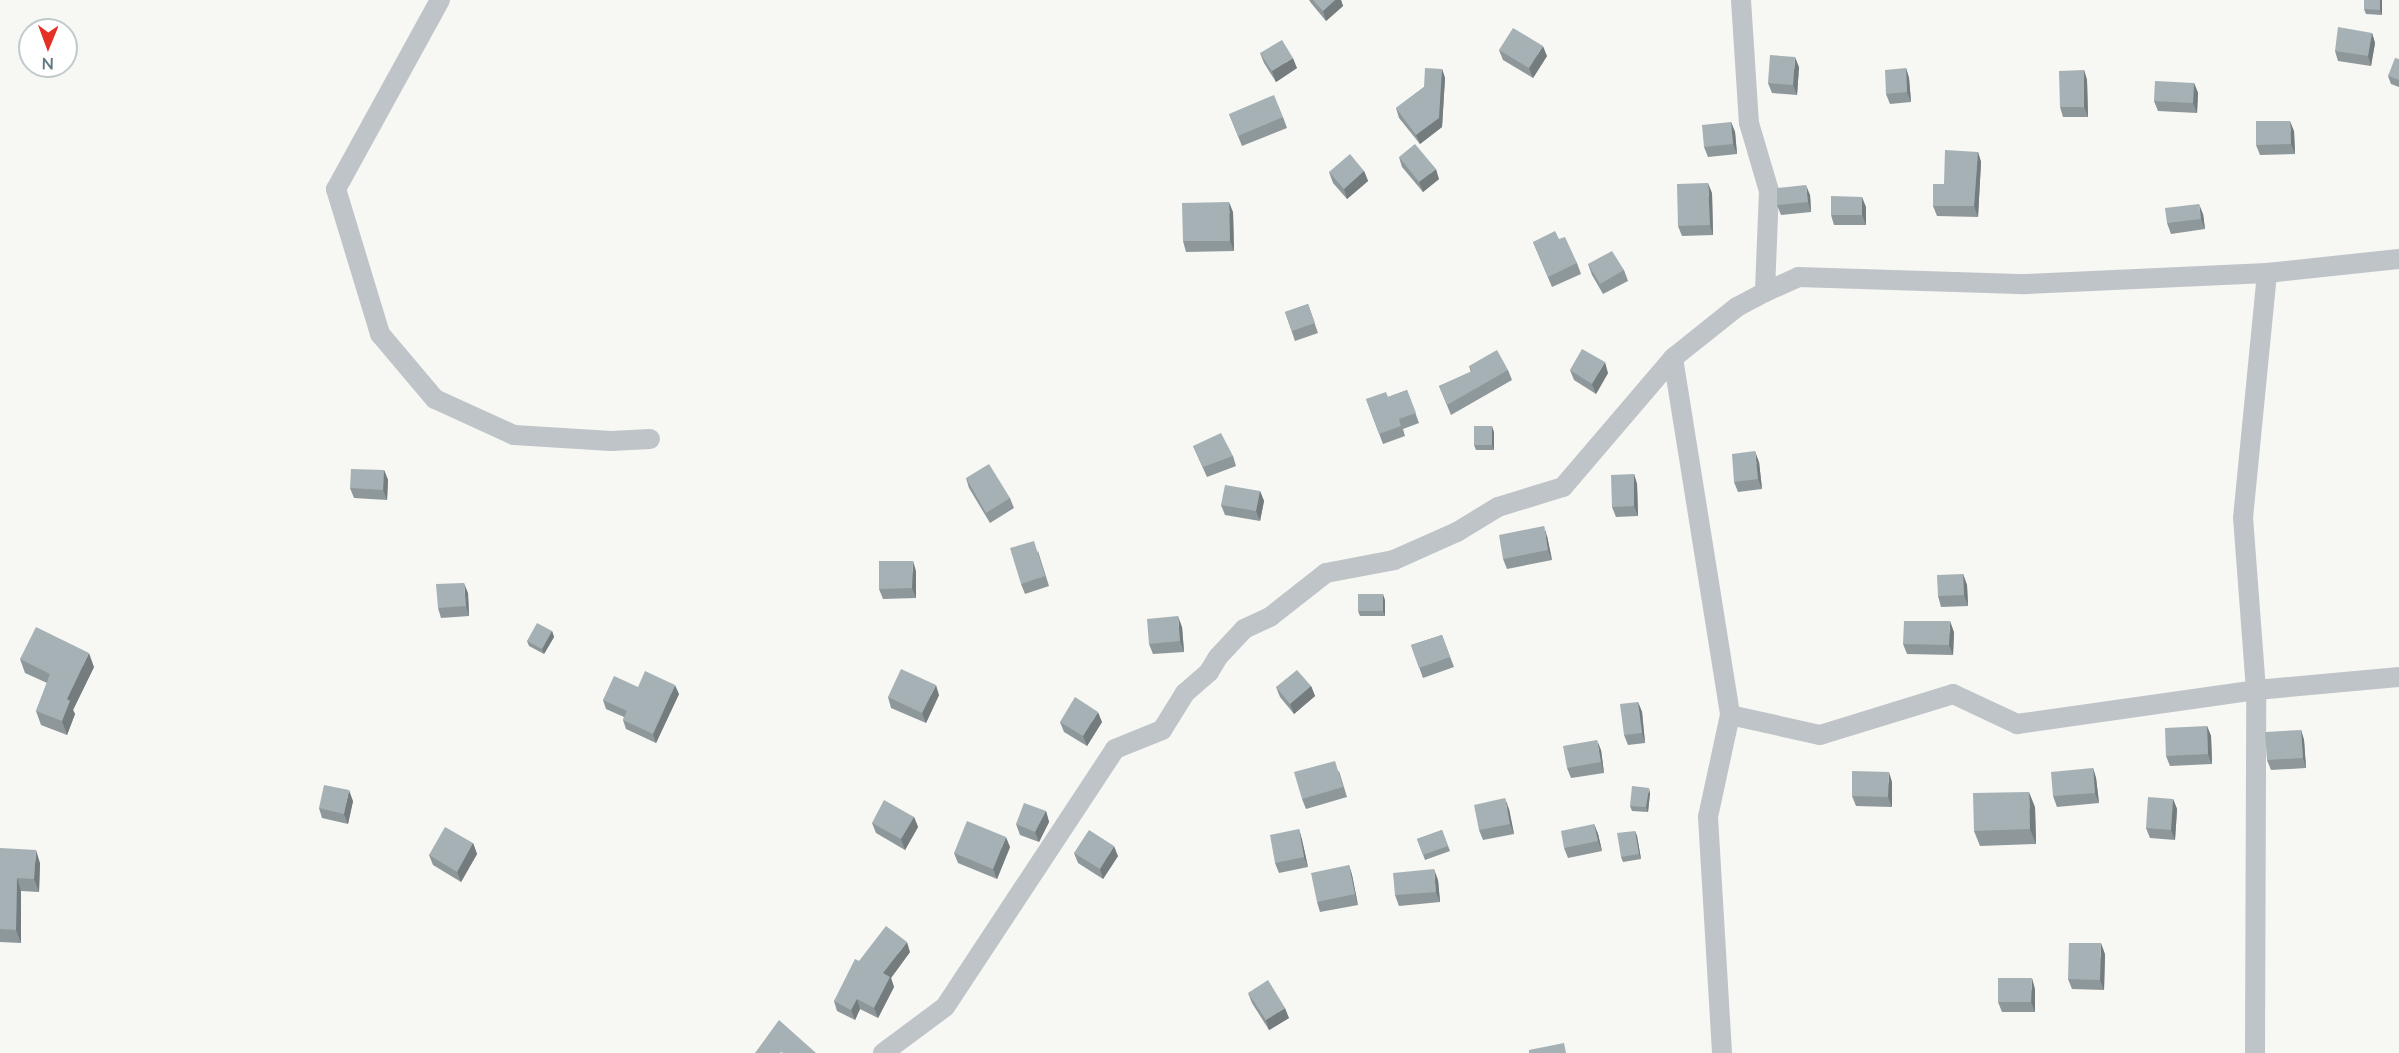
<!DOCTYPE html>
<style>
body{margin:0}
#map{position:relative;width:2399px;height:1053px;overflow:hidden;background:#f7f7f4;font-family:Lato,sans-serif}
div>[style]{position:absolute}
.street>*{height:20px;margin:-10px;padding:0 10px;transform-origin:10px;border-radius:10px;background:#bec4c7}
.wall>*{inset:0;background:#8e989b}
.shaded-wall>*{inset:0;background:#747c7e}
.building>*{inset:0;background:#a5b1b4}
span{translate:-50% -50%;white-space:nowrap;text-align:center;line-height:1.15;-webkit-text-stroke:6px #fff;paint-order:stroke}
.north{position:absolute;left:18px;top:18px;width:60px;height:60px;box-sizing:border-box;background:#fff;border:2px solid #c0c9cc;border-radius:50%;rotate:181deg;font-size:16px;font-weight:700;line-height:24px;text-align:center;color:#627880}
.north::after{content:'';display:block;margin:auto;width:21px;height:27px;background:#e53026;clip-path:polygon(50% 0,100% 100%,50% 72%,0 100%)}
</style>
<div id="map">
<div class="street">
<div style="left:440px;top:0;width:216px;rotate:118.8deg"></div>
<div style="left:336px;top:189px;width:152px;rotate:73.1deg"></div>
<div style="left:380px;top:334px;width:85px;rotate:49.8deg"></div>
<div style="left:435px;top:399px;width:87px;rotate:24.5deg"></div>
<div style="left:514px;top:435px;width:97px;rotate:3.5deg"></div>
<div style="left:611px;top:441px;width:39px;rotate:-3deg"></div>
<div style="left:1741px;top:0;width:123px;rotate:86.3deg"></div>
<div style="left:1749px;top:123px;width:71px;rotate:73.6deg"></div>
<div style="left:1769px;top:191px;width:101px;rotate:92.3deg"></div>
<div style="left:1673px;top:358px;width:362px;rotate:80.9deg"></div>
<div style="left:1730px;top:715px;width:104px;rotate:102.2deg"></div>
<div style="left:1708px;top:817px;width:236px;rotate:86.6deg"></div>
<div style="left:1730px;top:715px;width:92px;rotate:12.5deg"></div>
<div style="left:1820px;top:735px;width:139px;rotate:-17.1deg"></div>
<div style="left:1953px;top:694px;width:71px;rotate:25.1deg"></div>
<div style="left:2017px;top:724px;width:241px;rotate:-8.1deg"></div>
<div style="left:2256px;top:690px;width:144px;rotate:-5.2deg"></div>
<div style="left:883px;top:1053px;width:77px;rotate:-36.6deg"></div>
<div style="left:945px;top:1007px;width:309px;rotate:-56.6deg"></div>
<div style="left:1115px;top:749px;width:51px;rotate:-22deg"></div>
<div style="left:1162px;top:730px;width:44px;rotate:-58.1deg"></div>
<div style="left:1185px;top:693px;width:32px;rotate:-41deg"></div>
<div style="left:1209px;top:672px;width:17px;rotate:-59deg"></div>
<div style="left:1218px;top:657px;width:38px;rotate:-47deg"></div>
<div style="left:1244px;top:629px;width:29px;rotate:-25deg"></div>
<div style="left:1270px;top:617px;width:71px;rotate:-38.2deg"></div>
<div style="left:1326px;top:573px;width:69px;rotate:-10.8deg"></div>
<div style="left:1394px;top:560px;width:69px;rotate:-24deg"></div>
<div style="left:1457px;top:532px;width:48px;rotate:-31.4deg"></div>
<div style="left:1498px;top:507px;width:68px;rotate:-17.1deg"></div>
<div style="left:1563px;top:487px;width:170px;rotate:-49.5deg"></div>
<div style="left:1673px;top:358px;width:82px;rotate:-38.6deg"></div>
<div style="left:1737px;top:307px;width:32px;rotate:-28deg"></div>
<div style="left:1765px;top:292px;width:36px;rotate:-24deg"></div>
<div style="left:1798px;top:277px;width:228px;rotate:1.8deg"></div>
<div style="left:2026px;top:284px;width:241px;rotate:-2.6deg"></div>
<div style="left:2267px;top:273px;width:133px;rotate:-6.1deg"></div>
<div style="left:2255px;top:1053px;width:363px;rotate:-89.8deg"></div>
<div style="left:2256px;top:690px;width:172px;rotate:-94.3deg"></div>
<div style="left:2243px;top:518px;width:246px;rotate:-84.4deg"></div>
</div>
<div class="wall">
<div style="clip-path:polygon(1309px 0,1341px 0,1343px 6px,1326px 21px,1311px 3px)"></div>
<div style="clip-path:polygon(2382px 0,2382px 15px,2366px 14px,2364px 9px)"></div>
<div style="clip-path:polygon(2372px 33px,2375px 43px,2371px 66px,2338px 61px,2335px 51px)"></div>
<div style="clip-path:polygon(1499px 50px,1547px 56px,1533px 78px,1503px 60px)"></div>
<div style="clip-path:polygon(1260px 53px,1297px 68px,1276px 82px,1264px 63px)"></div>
<div style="clip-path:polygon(2399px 59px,2399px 87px,2391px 84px,2388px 76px)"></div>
<div style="clip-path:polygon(1799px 67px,1797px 95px,1772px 93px,1768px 83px)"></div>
<div style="clip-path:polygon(1906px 68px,1909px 78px,1911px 102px,1890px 104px,1886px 94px)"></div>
<div style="clip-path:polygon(1442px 69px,1445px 78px,1442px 127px,1420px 144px,1399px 118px,1396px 108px,1424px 87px)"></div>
<div style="clip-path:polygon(2084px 70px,2087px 80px,2088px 117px,2063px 117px,2060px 107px)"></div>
<div style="clip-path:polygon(2194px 83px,2198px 93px,2197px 113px,2158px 111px,2154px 101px)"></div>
<div style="clip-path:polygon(1229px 114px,1283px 117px,1287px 128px,1242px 146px)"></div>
<div style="clip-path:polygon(1731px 122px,1735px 132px,1737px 154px,1708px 157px,1704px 147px)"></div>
<div style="clip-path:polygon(2294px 131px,2295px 154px,2260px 155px,2256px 145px)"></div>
<div style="clip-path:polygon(1978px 152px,1981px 162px,1978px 217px,1937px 216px,1933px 206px,1944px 184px)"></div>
<div style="clip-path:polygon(1399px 157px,1439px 179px,1423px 192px,1402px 167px)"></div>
<div style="clip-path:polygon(1364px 171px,1368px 181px,1347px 199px,1333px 183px,1329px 172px)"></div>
<div style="clip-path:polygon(1712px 193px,1713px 235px,1682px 236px,1678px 226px)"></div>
<div style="clip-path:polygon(1810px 195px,1811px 212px,1781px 215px,1777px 205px)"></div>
<div style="clip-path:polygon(1866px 207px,1866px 225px,1834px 225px,1831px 215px)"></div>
<div style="clip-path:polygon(1233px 212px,1234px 251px,1186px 252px,1183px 241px)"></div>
<div style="clip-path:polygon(2203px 214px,2205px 229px,2171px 234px,2167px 223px)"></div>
<div style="clip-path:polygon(1559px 239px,1577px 263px,1581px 274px,1552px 287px,1533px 242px)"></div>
<div style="clip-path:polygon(1588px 264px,1624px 270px,1628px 281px,1603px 294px,1592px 275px)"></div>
<div style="clip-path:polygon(1308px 304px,1318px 333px,1295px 341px,1285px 312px)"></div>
<div style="clip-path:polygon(1469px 366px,1508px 370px,1512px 380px,1451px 415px,1439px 386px,1471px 372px)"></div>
<div style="clip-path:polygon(1570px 370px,1608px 373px,1596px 394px,1574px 380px)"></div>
<div style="clip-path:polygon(1407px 390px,1419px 423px,1403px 429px,1405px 436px,1383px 444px,1366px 399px,1388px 397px)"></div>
<div style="clip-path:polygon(1494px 432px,1494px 450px,1476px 450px,1474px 445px)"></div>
<div style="clip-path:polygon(1193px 446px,1233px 456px,1236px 466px,1207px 477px)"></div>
<div style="clip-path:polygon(1759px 462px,1762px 489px,1738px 492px,1734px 482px)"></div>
<div style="clip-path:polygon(384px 470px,388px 480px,387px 500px,354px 498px,350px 488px)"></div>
<div style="clip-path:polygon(1634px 474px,1637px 484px,1638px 516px,1616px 517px,1612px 507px)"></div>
<div style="clip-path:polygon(966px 478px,1010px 498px,1014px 508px,990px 523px,969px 488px)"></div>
<div style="clip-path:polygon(1260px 491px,1264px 501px,1260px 521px,1225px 515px,1221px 505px)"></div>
<div style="clip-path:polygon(1547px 536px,1552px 560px,1507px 569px,1503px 559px)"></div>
<div style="clip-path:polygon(1038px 551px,1049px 586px,1025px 594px,1021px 584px)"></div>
<div style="clip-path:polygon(916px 571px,916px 598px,883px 599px,879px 589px)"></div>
<div style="clip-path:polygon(1963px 574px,1967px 585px,1968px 606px,1941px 607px,1938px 596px)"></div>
<div style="clip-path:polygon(468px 593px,469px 616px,441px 618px,438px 608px)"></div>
<div style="clip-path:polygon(1385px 600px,1385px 616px,1360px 616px,1358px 611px)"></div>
<div style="clip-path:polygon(1182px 627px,1184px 652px,1153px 654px,1149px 644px)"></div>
<div style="clip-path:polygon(552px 631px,554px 637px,544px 654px,529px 646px,527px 641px)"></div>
<div style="clip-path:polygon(1954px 632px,1953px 655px,1907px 654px,1903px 644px)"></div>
<div style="clip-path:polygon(1442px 635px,1454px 667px,1423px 678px,1411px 645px)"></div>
<div style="clip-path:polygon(20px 659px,94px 667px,73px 710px,75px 714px,67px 735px,41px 725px,36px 711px,47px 683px,25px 673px)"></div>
<div style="clip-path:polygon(1311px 686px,1315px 696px,1294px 714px,1280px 697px,1276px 687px)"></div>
<div style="clip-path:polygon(638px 687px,679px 694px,656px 743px,626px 729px,623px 720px,624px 717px,606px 709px,603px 700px)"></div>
<div style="clip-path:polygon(939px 695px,926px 723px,891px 708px,888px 697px)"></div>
<div style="clip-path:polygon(1638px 702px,1642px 712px,1645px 743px,1628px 745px,1624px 735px)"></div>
<div style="clip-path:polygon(1060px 722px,1102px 722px,1087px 746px,1064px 732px)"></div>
<div style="clip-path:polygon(2207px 726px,2211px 736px,2212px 764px,2170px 766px,2166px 756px)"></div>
<div style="clip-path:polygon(2301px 730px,2304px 740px,2306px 768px,2271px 770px,2267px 760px)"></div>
<div style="clip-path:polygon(1601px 750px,1604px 773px,1571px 778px,1567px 768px)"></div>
<div style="clip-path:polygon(2093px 768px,2096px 778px,2099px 803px,2057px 807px,2053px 796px)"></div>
<div style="clip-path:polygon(1339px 771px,1347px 797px,1306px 809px,1302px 799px)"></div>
<div style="clip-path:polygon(1892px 782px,1892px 807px,1856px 806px,1852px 796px)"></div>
<div style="clip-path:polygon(1650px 793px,1648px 812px,1632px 811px,1630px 806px)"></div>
<div style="clip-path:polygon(2173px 799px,2177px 809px,2175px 840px,2150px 838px,2146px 828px)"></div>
<div style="clip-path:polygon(353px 801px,348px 824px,322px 818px,319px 808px)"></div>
<div style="clip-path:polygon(2035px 807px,2036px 844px,1980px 846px,1974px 831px)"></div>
<div style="clip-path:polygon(1509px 809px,1514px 834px,1483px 840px,1479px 830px)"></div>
<div style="clip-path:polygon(1046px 811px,1049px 822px,1039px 842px,1020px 835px,1016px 824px)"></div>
<div style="clip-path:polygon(914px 817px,918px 827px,905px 850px,876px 833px,872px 823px)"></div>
<div style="clip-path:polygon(1594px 824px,1598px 834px,1602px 851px,1568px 858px,1564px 848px)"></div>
<div style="clip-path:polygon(1299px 829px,1302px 840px,1308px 867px,1279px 873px,1275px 863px)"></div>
<div style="clip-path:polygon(1442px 830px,1450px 851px,1425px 860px,1417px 839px)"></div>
<div style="clip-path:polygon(1635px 831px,1637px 836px,1641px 859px,1623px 862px,1621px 857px)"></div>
<div style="clip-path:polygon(473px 843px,477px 854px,461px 882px,433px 865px,429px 855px)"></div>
<div style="clip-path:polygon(1010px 847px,997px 879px,958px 863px,954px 853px)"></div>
<div style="clip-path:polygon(0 848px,40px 863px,39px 892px,21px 891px,21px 943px,0 942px)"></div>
<div style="clip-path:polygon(1074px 853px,1118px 856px,1103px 879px,1078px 863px)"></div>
<div style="clip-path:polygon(1349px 865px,1352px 875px,1358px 905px,1320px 912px,1317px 902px)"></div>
<div style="clip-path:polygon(1438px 880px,1440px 902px,1399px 906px,1395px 895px)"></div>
<div style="clip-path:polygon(910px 952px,891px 978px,894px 987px,878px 1018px,860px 1009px,855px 1020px,837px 1011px,834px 1001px,859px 961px)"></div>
<div style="clip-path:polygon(2105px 954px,2104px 990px,2072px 989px,2068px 979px)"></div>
<div style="clip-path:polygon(2035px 989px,2035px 1012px,2002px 1012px,1998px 1002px)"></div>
<div style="clip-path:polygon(1248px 993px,1289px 1018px,1269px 1030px,1252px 1003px)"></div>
</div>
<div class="shaded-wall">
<div style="clip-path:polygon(1335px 0,1341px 0,1343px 6px,1326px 21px,1323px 11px)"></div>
<div style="clip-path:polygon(2380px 0,2382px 0,2382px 15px,2380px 10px)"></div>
<div style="clip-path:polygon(2372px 33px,2375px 43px,2371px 66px,2368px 56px)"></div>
<div style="clip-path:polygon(1543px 46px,1547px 56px,1533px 78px,1529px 68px)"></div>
<div style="clip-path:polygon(1795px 57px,1799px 67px,1797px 95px,1793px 85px)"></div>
<div style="clip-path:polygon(1293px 58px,1297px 68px,1276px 82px,1272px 71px)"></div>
<div style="clip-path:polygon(1906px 68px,1909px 78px,1911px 102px,1907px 92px)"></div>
<div style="clip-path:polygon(1442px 69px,1445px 78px,1442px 127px,1420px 144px,1416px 135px)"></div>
<div style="clip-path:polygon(2084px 70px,2087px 80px,2088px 117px,2084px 107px)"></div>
<div style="clip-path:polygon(2194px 83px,2198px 93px,2197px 113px,2193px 103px)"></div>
<div style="clip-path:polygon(2290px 121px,2294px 131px,2295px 154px,2291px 144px)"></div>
<div style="clip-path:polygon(1731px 122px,1735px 132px,1737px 154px,1733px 144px)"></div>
<div style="clip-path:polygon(1978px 152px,1981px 162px,1978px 217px,1974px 206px)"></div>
<div style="clip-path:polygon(1436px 169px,1439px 179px,1423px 192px,1419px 182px)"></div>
<div style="clip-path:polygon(1364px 171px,1368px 181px,1347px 199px,1344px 189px)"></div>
<div style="clip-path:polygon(1708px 183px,1712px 193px,1713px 235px,1710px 225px)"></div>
<div style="clip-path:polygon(1806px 185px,1810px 195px,1811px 212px,1808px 202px)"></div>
<div style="clip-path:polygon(1862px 197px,1866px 207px,1866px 225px,1862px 215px)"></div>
<div style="clip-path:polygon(1229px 202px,1233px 212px,1234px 251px,1230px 241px)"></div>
<div style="clip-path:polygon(2199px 204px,2203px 214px,2205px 229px,2201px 219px)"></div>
<div style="clip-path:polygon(1605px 362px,1608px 373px,1596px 394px,1592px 384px)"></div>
<div style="clip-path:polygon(1492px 426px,1494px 432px,1494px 450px,1492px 445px)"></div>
<div style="clip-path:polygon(1755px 451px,1759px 462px,1762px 489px,1758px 479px)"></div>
<div style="clip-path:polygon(384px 470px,388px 480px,387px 500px,383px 490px)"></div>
<div style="clip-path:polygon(1634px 474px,1637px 484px,1638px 516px,1634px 506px)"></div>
<div style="clip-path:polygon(1260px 491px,1264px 501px,1260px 521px,1256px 511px)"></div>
<div style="clip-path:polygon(1544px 526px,1547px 536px,1552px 560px,1548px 550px)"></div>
<div style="clip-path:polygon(913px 561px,916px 571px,916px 598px,912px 588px)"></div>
<div style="clip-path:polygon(1963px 574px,1967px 585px,1968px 606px,1964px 595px)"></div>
<div style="clip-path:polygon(464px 583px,468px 593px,469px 616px,466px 606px)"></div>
<div style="clip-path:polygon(1383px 594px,1385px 600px,1385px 616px,1383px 611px)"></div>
<div style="clip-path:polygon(1178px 616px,1182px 627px,1184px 652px,1180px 641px)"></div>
<div style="clip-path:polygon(1950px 621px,1954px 632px,1953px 655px,1949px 645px)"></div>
<div style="clip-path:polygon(552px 631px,554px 637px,544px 654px,542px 649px)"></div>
<div style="clip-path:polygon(89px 653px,94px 667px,73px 710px,75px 714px,67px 735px,62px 721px,67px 699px)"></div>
<div style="clip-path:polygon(675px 685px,679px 694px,656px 743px,653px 734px)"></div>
<div style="clip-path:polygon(936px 685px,939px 695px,926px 723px,922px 713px)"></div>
<div style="clip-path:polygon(1311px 686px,1315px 696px,1294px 714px,1290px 704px)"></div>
<div style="clip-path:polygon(1638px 702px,1642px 712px,1645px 743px,1642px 733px)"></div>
<div style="clip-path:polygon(1098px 712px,1102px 722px,1087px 746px,1083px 736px)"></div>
<div style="clip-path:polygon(2207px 726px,2211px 736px,2212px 764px,2208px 754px)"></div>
<div style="clip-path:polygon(2301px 730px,2304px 740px,2306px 768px,2303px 758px)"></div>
<div style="clip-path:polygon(1597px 740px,1601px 750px,1604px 773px,1601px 762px)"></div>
<div style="clip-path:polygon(2093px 768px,2096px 778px,2099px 803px,2095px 793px)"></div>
<div style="clip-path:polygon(1889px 772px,1892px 782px,1892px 807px,1888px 797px)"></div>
<div style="clip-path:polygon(1649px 788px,1650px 793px,1648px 812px,1646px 807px)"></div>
<div style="clip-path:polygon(349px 790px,353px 801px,348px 824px,344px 814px)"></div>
<div style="clip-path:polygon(2029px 792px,2035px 807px,2036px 844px,2030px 829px)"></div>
<div style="clip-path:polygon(1505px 798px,1509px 809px,1514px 834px,1510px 824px)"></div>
<div style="clip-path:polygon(2173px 799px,2177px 809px,2175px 840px,2171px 830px)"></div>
<div style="clip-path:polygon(1046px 811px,1049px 822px,1039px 842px,1035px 832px)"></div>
<div style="clip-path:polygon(914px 817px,918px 827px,905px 850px,901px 839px)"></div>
<div style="clip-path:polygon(1594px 824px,1598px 834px,1602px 851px,1598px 841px)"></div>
<div style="clip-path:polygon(1299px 829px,1302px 840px,1308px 867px,1304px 857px)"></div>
<div style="clip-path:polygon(1635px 831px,1637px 836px,1641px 859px,1639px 854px)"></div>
<div style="clip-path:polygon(1006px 837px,1010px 847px,997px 879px,993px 869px)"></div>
<div style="clip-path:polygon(473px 843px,477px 854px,461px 882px,457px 872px)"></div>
<div style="clip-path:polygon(1114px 846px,1118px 856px,1103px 879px,1100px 869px)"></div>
<div style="clip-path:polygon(36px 850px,40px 863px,39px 892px,34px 879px)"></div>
<div style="clip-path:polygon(1349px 865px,1352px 875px,1358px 905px,1355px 894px)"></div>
<div style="clip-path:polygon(1434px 869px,1438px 880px,1440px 902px,1436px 892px)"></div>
<div style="clip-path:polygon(17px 878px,21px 891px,21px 943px,16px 930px)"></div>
<div style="clip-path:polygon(907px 942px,910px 952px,891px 978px,894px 987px,878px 1018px,874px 1008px,883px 973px)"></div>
<div style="clip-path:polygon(2101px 943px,2105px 954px,2104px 990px,2100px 980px)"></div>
<div style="clip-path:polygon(2032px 978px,2035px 989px,2035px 1012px,2031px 1002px)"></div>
<div style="clip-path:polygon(857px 999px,860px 1009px,855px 1020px,851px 1010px)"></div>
<div style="clip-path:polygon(1285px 1008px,1289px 1018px,1269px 1030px,1266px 1020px)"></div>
</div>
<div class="building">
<div style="clip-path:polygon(1313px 0,1335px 0,1323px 11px)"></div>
<div style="clip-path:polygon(2364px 0,2380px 0,2380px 10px,2364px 9px)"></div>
<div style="clip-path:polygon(2338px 27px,2372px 33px,2368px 56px,2335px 51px)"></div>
<div style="clip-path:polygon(1513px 28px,1543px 46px,1529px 68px,1499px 50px)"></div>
<div style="clip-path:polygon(1282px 40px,1293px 58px,1272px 71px,1260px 53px)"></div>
<div style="clip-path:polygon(1770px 55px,1795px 57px,1793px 85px,1768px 83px)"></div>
<div style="clip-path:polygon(2395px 58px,2399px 59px,2399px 80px,2388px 76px)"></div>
<div style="clip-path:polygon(1425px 68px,1442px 69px,1439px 118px,1416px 135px,1396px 108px,1424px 87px)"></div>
<div style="clip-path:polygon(1906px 68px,1907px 92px,1886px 94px,1885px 70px)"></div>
<div style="clip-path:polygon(2084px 70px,2084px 107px,2060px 107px,2059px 71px)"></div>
<div style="clip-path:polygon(2155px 81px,2194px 83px,2193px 103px,2154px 101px)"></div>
<div style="clip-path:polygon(1274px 95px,1283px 117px,1238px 136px,1229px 114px)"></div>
<div style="clip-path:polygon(2256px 121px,2290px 121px,2291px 144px,2256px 145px)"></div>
<div style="clip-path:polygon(1731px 122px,1733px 144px,1704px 147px,1702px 125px)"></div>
<div style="clip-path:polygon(1415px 144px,1436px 169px,1419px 182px,1399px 157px)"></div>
<div style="clip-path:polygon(1945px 150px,1978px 152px,1974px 206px,1933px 206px,1933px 184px,1944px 184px)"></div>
<div style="clip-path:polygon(1350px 154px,1364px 171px,1344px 189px,1329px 172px)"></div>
<div style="clip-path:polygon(1708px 183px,1710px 225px,1678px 226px,1677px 184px)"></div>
<div style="clip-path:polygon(1806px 185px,1808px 202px,1777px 205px,1777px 188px)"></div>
<div style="clip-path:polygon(1831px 196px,1862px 197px,1862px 215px,1831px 215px)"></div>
<div style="clip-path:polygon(1229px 202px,1230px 241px,1183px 241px,1182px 203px)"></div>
<div style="clip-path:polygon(2199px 204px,2201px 219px,2167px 223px,2165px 208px)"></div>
<div style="clip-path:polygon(1555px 231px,1559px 239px,1565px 237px,1577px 263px,1548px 277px,1533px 242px)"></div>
<div style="clip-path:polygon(1612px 251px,1624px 270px,1600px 284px,1588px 264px)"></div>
<div style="clip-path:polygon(1308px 304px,1315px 323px,1292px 331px,1285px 312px)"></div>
<div style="clip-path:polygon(1582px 349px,1605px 362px,1592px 384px,1570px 370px)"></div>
<div style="clip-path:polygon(1497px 350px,1508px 370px,1447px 405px,1439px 386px,1472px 371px,1469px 366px)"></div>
<div style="clip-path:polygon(1407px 390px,1416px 413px,1399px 419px,1401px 426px,1379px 434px,1366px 399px,1386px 392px,1388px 397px)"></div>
<div style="clip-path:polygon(1474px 426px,1492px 426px,1492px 445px,1474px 445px)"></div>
<div style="clip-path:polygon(1221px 433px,1233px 456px,1203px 467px,1193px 446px)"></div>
<div style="clip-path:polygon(1755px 451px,1758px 479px,1734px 482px,1732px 454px)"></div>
<div style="clip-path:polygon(989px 464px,1010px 498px,986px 513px,966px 478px)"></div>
<div style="clip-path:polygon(351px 469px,384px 470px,383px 490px,350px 488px)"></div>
<div style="clip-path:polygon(1634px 474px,1634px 506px,1612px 507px,1611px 475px)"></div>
<div style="clip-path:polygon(1225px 485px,1260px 491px,1256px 511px,1221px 505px)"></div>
<div style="clip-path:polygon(1544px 526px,1548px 550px,1503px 559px,1499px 535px)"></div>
<div style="clip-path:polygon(1034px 541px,1045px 576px,1021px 584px,1010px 548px)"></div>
<div style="clip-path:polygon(879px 561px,913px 561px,912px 588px,879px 589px)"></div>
<div style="clip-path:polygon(1963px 574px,1964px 595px,1938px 596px,1937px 575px)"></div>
<div style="clip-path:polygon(464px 583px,466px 606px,438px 608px,436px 584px)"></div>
<div style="clip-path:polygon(1358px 594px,1383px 594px,1383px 611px,1358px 611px)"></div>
<div style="clip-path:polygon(1178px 616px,1180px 641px,1149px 644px,1147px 619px)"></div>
<div style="clip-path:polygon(1904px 621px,1950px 621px,1949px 645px,1903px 644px)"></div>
<div style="clip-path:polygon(537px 623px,552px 631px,542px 649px,527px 641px)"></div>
<div style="clip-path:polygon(36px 627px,89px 653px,67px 699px,70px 701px,62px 721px,36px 711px,50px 674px,20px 659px)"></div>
<div style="clip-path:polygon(1442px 635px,1450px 657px,1419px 668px,1411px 645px)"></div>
<div style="clip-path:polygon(901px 669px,936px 685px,922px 713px,888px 697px)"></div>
<div style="clip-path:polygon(1297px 670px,1311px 686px,1290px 704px,1276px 687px)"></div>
<div style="clip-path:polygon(645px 671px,675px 685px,653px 734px,623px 720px,627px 711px,603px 700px,614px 676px,638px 687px)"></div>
<div style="clip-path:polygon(1075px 697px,1098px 712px,1083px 736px,1060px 722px)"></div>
<div style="clip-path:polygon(1638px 702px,1642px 733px,1624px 735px,1620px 704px)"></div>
<div style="clip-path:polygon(2207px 726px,2208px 754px,2166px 756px,2165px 728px)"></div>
<div style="clip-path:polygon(2301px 730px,2303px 758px,2267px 760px,2265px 732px)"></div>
<div style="clip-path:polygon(1597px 740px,1601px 762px,1567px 768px,1563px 746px)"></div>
<div style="clip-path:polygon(1335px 761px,1343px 787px,1302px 799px,1294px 772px)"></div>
<div style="clip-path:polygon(2093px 768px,2095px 793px,2053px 796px,2051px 772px)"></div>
<div style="clip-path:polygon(1852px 771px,1889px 772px,1888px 797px,1852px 796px)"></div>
<div style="clip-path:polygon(324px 785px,349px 790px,344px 814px,319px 808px)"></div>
<div style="clip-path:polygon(1632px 786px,1649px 788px,1646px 807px,1630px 806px)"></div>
<div style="clip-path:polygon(2029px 792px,2030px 829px,1974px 831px,1973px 793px)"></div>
<div style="clip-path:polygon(2148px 797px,2173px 799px,2171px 830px,2146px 828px)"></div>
<div style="clip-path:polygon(1505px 798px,1510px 824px,1479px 830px,1474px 805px)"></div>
<div style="clip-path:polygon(884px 800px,914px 817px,901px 839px,872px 823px)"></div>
<div style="clip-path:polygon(1024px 803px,1046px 811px,1035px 832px,1016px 824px)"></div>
<div style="clip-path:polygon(967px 821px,1006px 837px,993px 869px,954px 853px)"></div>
<div style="clip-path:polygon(1594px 824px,1598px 841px,1564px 848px,1561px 831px)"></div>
<div style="clip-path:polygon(445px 827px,473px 843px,457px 872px,429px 855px)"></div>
<div style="clip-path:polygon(1299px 829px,1304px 857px,1275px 863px,1270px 835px)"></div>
<div style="clip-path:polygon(1089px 830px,1114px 846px,1100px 869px,1074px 853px)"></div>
<div style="clip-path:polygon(1442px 830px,1448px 846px,1423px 855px,1417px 839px)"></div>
<div style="clip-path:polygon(1635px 831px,1639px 854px,1621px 857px,1617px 833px)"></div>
<div style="clip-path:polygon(0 848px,36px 850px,34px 879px,17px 878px,16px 930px,0 929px)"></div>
<div style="clip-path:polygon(1349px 865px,1355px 894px,1317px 902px,1311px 873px)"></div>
<div style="clip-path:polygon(1434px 869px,1436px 892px,1395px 895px,1393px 873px)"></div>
<div style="clip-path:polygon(886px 926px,907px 942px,883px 973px,890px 977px,874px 1008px,857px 999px,851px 1010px,834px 1001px,855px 959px,859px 961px)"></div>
<div style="clip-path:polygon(2069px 943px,2101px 943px,2100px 980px,2068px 979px)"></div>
<div style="clip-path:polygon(1998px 978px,2032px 978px,2031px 1002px,1998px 1002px)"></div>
<div style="clip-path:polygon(1268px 980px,1285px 1008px,1266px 1020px,1248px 993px)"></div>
<div style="clip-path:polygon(779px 1020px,816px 1053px,783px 1053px,781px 1052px,780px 1053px,755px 1053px)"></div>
<div style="clip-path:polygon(1564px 1043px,1566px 1053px,1529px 1053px,1529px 1050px)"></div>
</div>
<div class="north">N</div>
</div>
